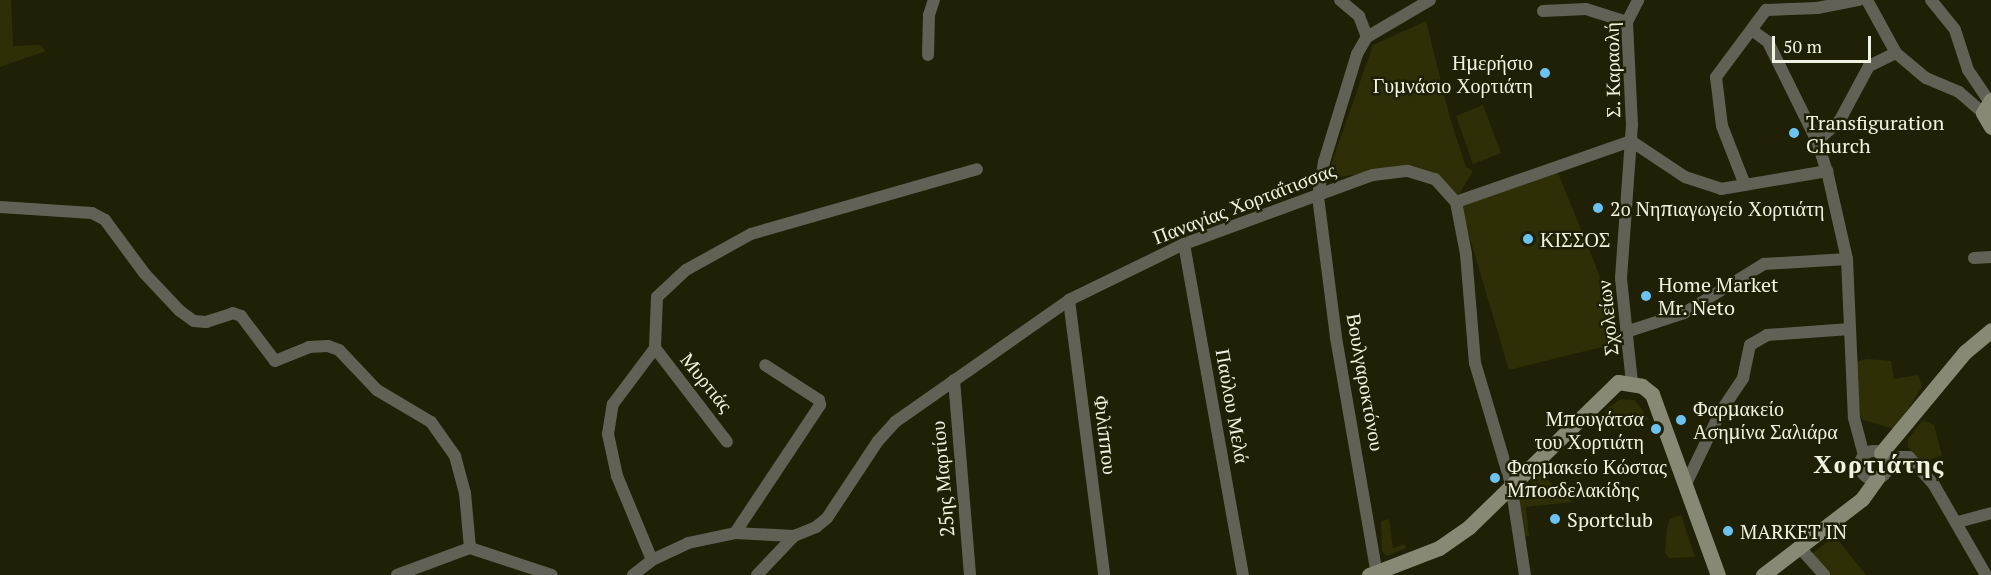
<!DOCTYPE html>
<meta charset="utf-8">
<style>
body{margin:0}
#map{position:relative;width:1991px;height:575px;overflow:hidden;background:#1f2005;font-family:"PT Serif",serif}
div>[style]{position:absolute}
.green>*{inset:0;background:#2f2f07}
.street>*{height:12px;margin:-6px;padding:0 6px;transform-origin:6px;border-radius:6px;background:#616255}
.street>.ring{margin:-6px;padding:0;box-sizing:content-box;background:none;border:12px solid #616255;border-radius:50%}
.secondary>*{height:15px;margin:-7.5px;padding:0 7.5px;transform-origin:7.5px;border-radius:7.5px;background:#878975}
.dots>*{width:16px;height:16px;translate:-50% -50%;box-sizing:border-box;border:3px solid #1f2005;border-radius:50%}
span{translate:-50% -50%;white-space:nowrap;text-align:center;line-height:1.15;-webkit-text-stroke:5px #1f2005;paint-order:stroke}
.poi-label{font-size:20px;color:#f1f3e2}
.right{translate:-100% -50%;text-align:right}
.left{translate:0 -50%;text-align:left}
.street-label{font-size:20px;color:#f1f3e2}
.district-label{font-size:26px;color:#f1f3e2;font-weight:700;letter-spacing:1.5px}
.scale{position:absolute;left:1772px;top:36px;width:99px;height:27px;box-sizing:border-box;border:3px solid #f1f3e2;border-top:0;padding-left:8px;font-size:18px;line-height:21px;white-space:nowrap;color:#f1f3e2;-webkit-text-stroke:4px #1f2005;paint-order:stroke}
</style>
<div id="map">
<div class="green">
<div style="clip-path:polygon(0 0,11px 0,13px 46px,40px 45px,46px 51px,0 67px)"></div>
<div style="clip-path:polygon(1426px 21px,1450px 118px,1466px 167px,1473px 171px,1458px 196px,1408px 167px,1326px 179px,1373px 45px)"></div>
<div style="clip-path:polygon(1483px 105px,1501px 153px,1473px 164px,1456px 116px)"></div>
<div style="clip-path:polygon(1558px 173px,1599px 274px,1614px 344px,1509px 370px,1460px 205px)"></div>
<div style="clip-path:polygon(1867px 359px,1891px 361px,1894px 379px,1918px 375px,1922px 387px,1895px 429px,1863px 420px,1860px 415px,1855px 362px)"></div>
<div style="clip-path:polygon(1621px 399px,1635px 400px,1649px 420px,1615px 430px,1605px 410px)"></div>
<div style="clip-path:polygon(1923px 420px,1934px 425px,1942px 455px,1923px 463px,1908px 447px,1908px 439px)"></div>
<div style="clip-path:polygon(1541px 474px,1572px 502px,1526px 507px,1529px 536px,1522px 537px,1517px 495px)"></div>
<div style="clip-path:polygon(1681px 515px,1695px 557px,1669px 558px,1665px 553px,1667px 528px,1670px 519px)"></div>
<div style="clip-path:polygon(1389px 519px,1393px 548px,1405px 544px,1406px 548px,1387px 556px,1382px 551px,1381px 521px)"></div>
<div style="clip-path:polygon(1835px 536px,1866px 575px,1826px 575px,1809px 556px)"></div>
</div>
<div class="street">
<div style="left:1340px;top:0;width:25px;rotate:40deg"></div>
<div style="left:1359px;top:16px;width:22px;rotate:69deg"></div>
<div style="left:1867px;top:0;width:60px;rotate:61.3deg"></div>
<div style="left:1896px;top:53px;width:39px;rotate:40deg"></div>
<div style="left:1926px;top:78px;width:36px;rotate:23deg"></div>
<div style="left:1959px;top:92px;width:32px;rotate:41deg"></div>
<div style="left:1931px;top:0;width:38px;rotate:51deg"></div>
<div style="left:1955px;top:30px;width:42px;rotate:72deg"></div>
<div style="left:1968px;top:70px;width:37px;rotate:56deg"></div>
<div style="left:1543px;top:11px;width:43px;rotate:-2.7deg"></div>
<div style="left:1586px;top:9px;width:43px;rotate:17.6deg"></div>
<div style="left:1753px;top:31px;width:19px;rotate:36deg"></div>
<div style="left:1768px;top:42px;width:110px;rotate:63.7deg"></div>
<div style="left:1817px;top:141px;width:32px;rotate:72deg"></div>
<div style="left:1827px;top:171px;width:90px;rotate:77.2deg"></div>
<div style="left:1847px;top:259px;width:159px;rotate:87.5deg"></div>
<div style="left:1854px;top:418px;width:38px;rotate:75deg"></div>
<div style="left:928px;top:55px;width:40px;rotate:-88.6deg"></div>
<div style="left:929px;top:15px;width:16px;rotate:-72deg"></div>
<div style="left:1817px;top:141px;width:31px;rotate:-42deg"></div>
<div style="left:1840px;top:120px;width:61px;rotate:-61.8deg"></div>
<div style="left:1869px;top:66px;width:30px;rotate:-26deg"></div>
<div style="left:1745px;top:185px;width:63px;rotate:-111.3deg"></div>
<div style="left:1722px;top:126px;width:49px;rotate:-97deg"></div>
<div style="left:1716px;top:77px;width:84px;rotate:-53.3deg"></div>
<div style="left:1766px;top:10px;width:51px;rotate:-2.2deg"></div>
<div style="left:1817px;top:8px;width:43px;rotate:-10.8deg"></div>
<div style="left:1456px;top:202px;width:53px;rotate:79.1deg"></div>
<div style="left:1466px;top:254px;width:109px;rotate:85.3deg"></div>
<div style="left:1475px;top:363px;width:126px;rotate:73.4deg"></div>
<div style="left:1511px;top:484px;width:92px;rotate:81.3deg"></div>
<div style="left:0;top:207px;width:92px;rotate:3.7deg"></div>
<div style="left:92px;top:213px;width:15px;rotate:28deg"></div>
<div style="left:105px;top:220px;width:67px;rotate:53.5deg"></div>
<div style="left:145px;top:274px;width:51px;rotate:46.6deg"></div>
<div style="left:180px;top:311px;width:17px;rotate:36deg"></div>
<div style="left:194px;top:321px;width:12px;rotate:5deg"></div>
<div style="left:206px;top:322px;width:28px;rotate:-18deg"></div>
<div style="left:233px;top:313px;width:9px;rotate:21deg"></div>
<div style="left:241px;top:316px;width:56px;rotate:52.9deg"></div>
<div style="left:275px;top:361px;width:37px;rotate:-22deg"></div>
<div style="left:309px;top:347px;width:19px;rotate:-3deg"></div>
<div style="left:328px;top:346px;width:12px;rotate:20deg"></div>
<div style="left:339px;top:350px;width:55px;rotate:46.5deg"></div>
<div style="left:377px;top:390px;width:63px;rotate:30.7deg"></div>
<div style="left:431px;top:422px;width:42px;rotate:54.8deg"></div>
<div style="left:455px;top:456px;width:38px;rotate:75deg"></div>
<div style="left:465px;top:493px;width:55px;rotate:84.8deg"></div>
<div style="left:1184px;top:244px;width:336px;rotate:79.9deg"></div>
<div style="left:1974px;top:258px;width:17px;rotate:-3deg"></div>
<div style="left:1069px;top:300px;width:277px;rotate:82.7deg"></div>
<div style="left:1629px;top:331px;width:58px;rotate:-18.1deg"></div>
<div style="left:1684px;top:313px;width:94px;rotate:-31.5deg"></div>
<div style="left:1764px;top:264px;width:83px;rotate:-3.4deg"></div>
<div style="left:655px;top:348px;width:118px;rotate:52.5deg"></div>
<div style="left:954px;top:380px;width:196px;rotate:85.3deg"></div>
<div style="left:1632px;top:383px;width:106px;rotate:-96deg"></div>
<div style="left:1621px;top:278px;width:153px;rotate:-85.9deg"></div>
<div style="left:1632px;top:125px;width:103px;rotate:-92.8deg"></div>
<div style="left:1627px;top:22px;width:25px;rotate:-63deg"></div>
<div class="ring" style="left:1860px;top:451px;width:16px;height:16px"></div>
<div style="left:1888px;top:464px;width:14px;rotate:-30deg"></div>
<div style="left:1900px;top:457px;width:9px"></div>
<div style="left:1909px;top:457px;width:38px;rotate:48deg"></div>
<div style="left:1934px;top:485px;width:104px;rotate:60deg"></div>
<div style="left:1685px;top:486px;width:83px;rotate:-64.4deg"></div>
<div style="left:1721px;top:411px;width:40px;rotate:-56deg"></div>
<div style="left:1743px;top:378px;width:34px;rotate:-78deg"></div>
<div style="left:1750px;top:345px;width:20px;rotate:-30deg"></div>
<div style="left:1767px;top:335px;width:83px;rotate:-4.1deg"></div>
<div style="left:1958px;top:522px;width:34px;rotate:-15deg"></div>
<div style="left:735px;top:533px;width:154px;rotate:-56.4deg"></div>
<div style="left:820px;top:405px;width:5px;rotate:-101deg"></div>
<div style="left:819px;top:400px;width:64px;rotate:-147.1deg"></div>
<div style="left:1800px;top:548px;width:36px;rotate:48deg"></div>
<div style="left:652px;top:560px;width:91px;rotate:-112.6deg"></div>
<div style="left:617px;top:476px;width:43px;rotate:-102.1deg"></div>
<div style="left:608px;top:434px;width:30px;rotate:-81deg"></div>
<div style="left:613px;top:404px;width:70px;rotate:-53.1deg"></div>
<div style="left:655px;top:348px;width:51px;rotate:-87.8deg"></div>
<div style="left:657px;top:297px;width:40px;rotate:-43deg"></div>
<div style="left:686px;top:270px;width:74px;rotate:-29deg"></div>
<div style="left:751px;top:234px;width:235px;rotate:-16deg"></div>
<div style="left:397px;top:575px;width:78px;rotate:-20.3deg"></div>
<div style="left:470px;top:548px;width:86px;rotate:18.2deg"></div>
<div style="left:633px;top:575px;width:24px;rotate:-38deg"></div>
<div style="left:652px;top:560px;width:40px;rotate:-25deg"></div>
<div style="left:688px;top:543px;width:48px;rotate:-12deg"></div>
<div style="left:735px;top:533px;width:59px;rotate:2.9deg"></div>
<div style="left:757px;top:575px;width:54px;rotate:-46.5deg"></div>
<div style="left:794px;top:536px;width:24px;rotate:-22deg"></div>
<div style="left:816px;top:527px;width:14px;rotate:-39deg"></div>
<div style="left:827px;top:518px;width:92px;rotate:-56.5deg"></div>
<div style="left:878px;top:441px;width:25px;rotate:-48deg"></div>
<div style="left:895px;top:422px;width:213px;rotate:-35deg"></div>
<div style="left:1069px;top:300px;width:128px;rotate:-26deg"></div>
<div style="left:1184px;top:244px;width:201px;rotate:-20.1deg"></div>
<div style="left:1373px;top:175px;width:35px;rotate:-7deg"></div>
<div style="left:1408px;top:171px;width:28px;rotate:17deg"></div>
<div style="left:1435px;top:179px;width:31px;rotate:48deg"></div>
<div style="left:1456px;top:202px;width:185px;rotate:-19.2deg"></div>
<div style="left:1631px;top:141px;width:65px;rotate:33.7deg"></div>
<div style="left:1685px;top:177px;width:38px;rotate:18deg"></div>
<div style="left:1721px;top:189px;width:108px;rotate:-9.6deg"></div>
<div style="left:1377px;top:575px;width:242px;rotate:-99.8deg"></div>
<div style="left:1336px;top:337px;width:142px;rotate:-97.3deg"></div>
<div style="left:1318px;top:196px;width:35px;rotate:-80deg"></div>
<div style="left:1324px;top:162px;width:113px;rotate:-73deg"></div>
<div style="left:1357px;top:54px;width:20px;rotate:-60deg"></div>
<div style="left:1367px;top:37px;width:73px;rotate:-30.4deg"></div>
</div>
<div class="secondary">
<div style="left:1991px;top:100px;width:15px;rotate:122deg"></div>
<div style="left:1983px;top:113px;width:16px;rotate:60deg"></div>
<div style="left:1881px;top:453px;width:131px;rotate:-50.3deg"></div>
<div style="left:1965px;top:352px;width:34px;rotate:-40deg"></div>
<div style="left:1369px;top:575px;width:75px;rotate:-21.1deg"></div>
<div style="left:1439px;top:548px;width:37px;rotate:-35deg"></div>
<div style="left:1469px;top:527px;width:208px;rotate:-44.2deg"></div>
<div style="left:1618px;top:382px;width:24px;rotate:9deg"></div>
<div style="left:1642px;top:386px;width:13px;rotate:39deg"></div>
<div style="left:1652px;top:394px;width:193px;rotate:70deg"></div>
<div style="left:1763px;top:575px;width:125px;rotate:-37.5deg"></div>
<div style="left:1862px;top:499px;width:26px;rotate:-54deg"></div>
</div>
<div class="dots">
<div style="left:1545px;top:73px;background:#6cc3f2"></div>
<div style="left:1794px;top:133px;background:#6cc3f2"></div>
<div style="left:1598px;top:208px;background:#6cc3f2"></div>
<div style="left:1528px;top:239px;background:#6cc3f2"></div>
<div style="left:1646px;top:296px;background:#6cc3f2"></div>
<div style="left:1681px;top:420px;background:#6cc3f2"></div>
<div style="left:1656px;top:429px;background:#6cc3f2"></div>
<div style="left:1495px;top:478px;background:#6cc3f2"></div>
<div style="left:1555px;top:519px;background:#6cc3f2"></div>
<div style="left:1728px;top:531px;background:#6cc3f2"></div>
</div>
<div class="poi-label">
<span class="right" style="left:1533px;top:74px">Ημερήσιο<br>Γυμνάσιο Χορτιάτη</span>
<span class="left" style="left:1806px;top:134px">Transfiguration<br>Church</span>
<span class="left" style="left:1610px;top:208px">2ο Νηπιαγωγείο Χορτιάτη</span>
<span class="left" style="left:1540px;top:239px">ΚΙΣΣΟΣ</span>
<span class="left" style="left:1658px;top:296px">Home Market<br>Mr. Neto</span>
<span class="left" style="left:1693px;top:420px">Φαρμακείο<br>Ασημίνα Σαλιάρα</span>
<span class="right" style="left:1644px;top:430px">Μπουγάτσα<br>του Χορτιάτη</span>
<span class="left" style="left:1507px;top:478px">Φαρμακείο Κώστας<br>Μποσδελακίδης</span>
<span class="left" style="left:1567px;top:519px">Sportclub</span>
<span class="left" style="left:1740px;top:531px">MARKET IN</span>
</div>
<div class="street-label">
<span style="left:1612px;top:70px;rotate:-91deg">Σ. Καραολή</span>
<span style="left:1244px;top:203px;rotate:-21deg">Παναγίας Χορταΐτισσας</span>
<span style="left:1607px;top:318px;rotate:-96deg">Σχολείων</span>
<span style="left:707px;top:382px;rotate:51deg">Μυρτιάς</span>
<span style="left:1366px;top:382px;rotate:80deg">Βουλγαροκτόνου</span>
<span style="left:1233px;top:406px;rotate:80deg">Παύλου Μελά</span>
<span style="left:1106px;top:435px;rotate:83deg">Φιλίππου</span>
<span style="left:942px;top:479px;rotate:-95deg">25ης Μαρτίου</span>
</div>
<div class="district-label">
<span style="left:1879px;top:464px">Χορτιάτης</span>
</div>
<div class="scale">50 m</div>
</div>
